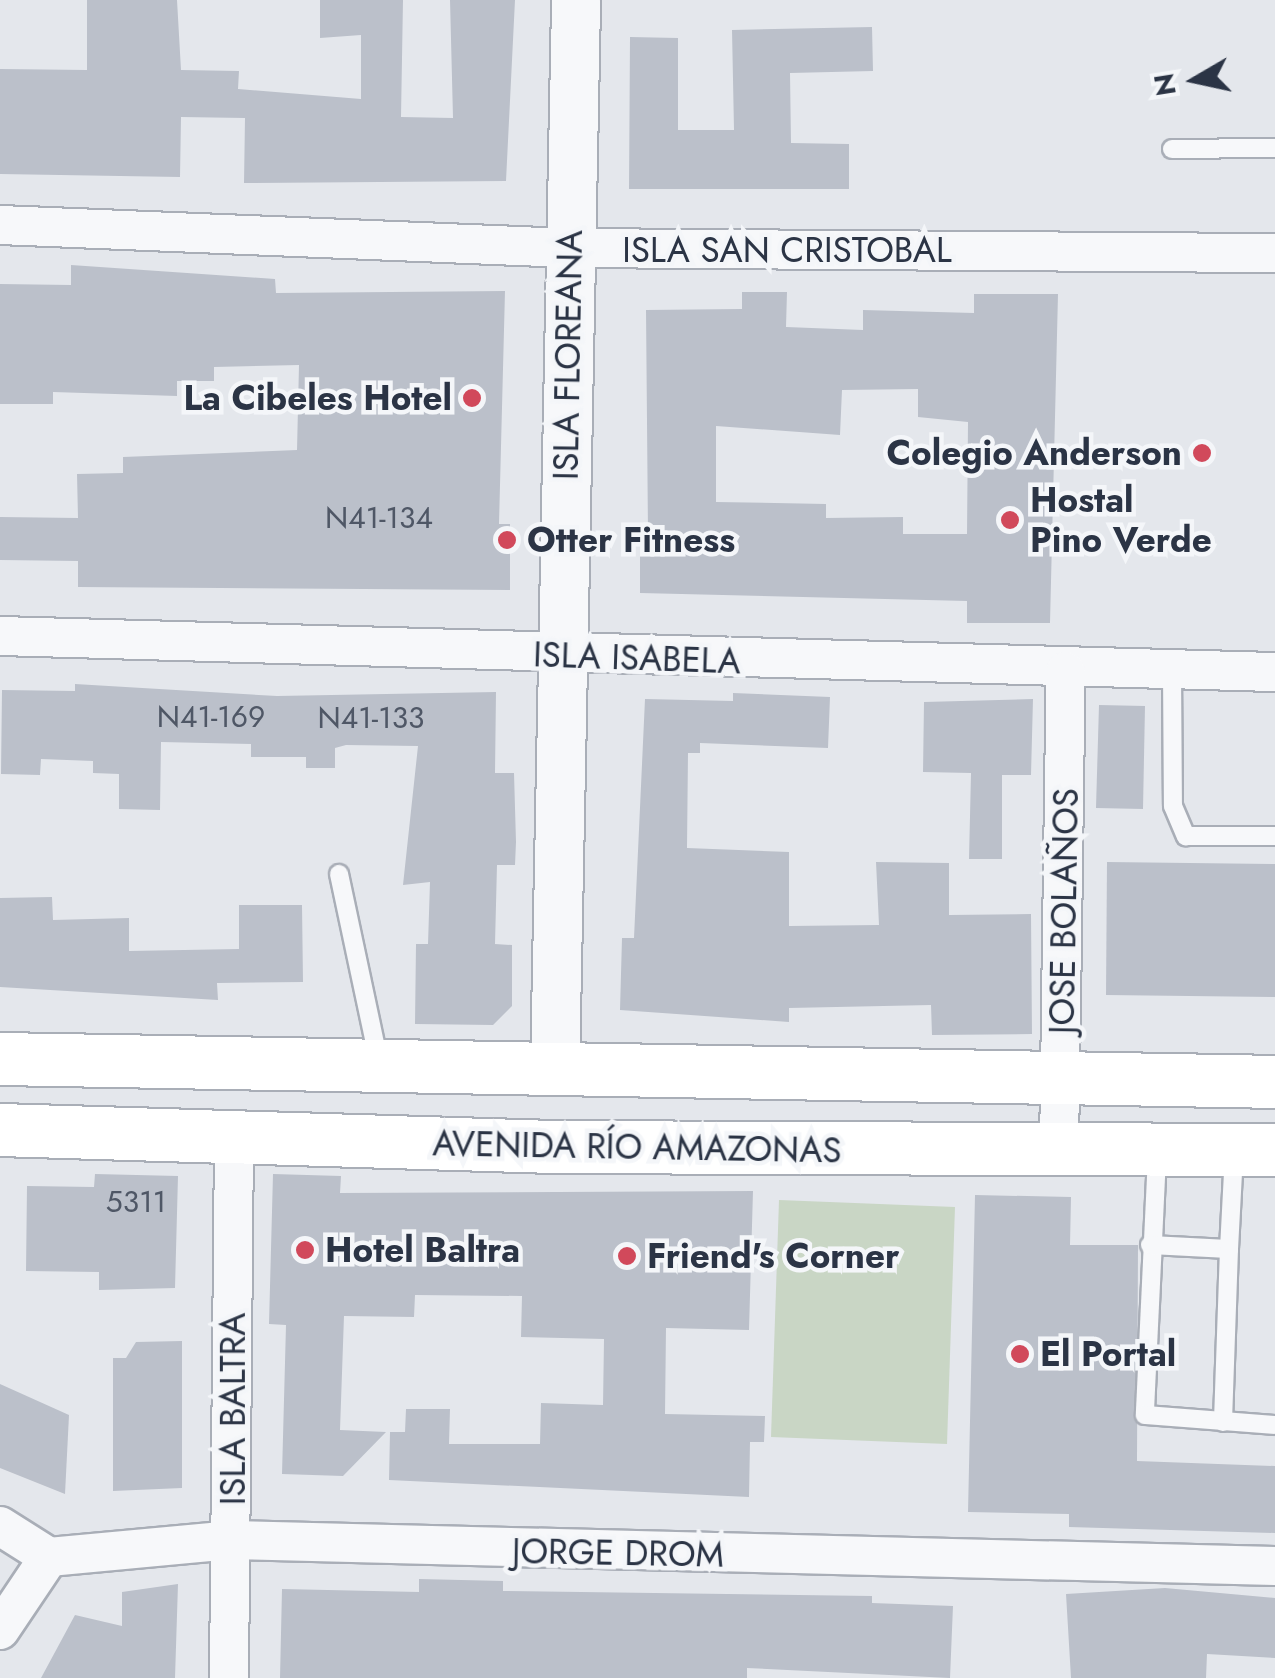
<!DOCTYPE html>
<meta charset="utf-8">
<style>
body{margin:0}
#map{position:relative;width:1275px;height:1678px;overflow:hidden;background:#e4e7ec;font-family:Jost,sans-serif}
div>[style]{position:absolute}
.green>*{inset:0;background:#c9d6c5}
.building>*{inset:0;background:#bbc0ca}
.roads{filter:drop-shadow(2px 0 #a9aeb7) drop-shadow(-2px 0 #a9aeb7) drop-shadow(0 2px #a9aeb7) drop-shadow(0 -2px #a9aeb7)}
.service>*{height:18px;margin:-9px;padding:0 9px;transform-origin:9px;border-radius:9px;background:#f7f8fa}
.minor>*{height:38px;margin:-19px;padding:0 19px;transform-origin:19px;border-radius:19px;background:#f7f8fa}
.tertiary>*{height:48px;margin:-24px;padding:0 24px;transform-origin:24px;border-radius:24px;background:#f7f8fa}
.secondary>*{height:52px;margin:-26px;padding:0 26px;transform-origin:26px;border-radius:26px;background:#fff}
.dots>*{width:28px;height:28px;translate:-50% -50%;box-sizing:border-box;border:5px solid #f4f6f9;border-radius:50%}
span{translate:-50% -50%;white-space:nowrap;text-align:center;line-height:1.15;-webkit-text-stroke:9px #f4f6f9;paint-order:stroke}
.number-label{font-size:30px;color:#4f5766}
.number-label span{-webkit-text-stroke-width:0}
.street-label{font-size:35px;color:#2b3445}
.poi-label{font-size:35px;color:#2b3445;font-weight:700}
.right{translate:-100% -50%;text-align:right}
.left{translate:0 -50%;text-align:left}
.north{position:absolute;left:1145px;top:30px;width:100px;height:100px;-webkit-text-stroke:8px #f4f6f9;paint-order:stroke;rotate:261deg;font-size:28px;font-weight:700;line-height:40px;text-align:center;color:#2b3445}
.north::after{content:'';display:block;margin:auto;width:35px;height:45px;background:#2b3445;clip-path:polygon(50% 0,100% 100%,50% 72%,0 100%)}
</style>
<div id="map">
<div class="green">
<div style="clip-path:polygon(779px 1200px,955px 1207px,947px 1444px,771px 1437px)"></div>
</div>
<div class="building">
<div style="clip-path:polygon(87px 0,177px 0,181px 70px,239px 71px,238px 89px,361px 99px,361px 35px,320px 38px,320px 0,403px 0,401px 117px,453px 118px,450px 0,515px 0,506px 181px,244px 183px,245px 118px,181px 117px,180px 177px,0 174px,0 69px,87px 70px)"></div>
<div style="clip-path:polygon(872px 27px,873px 71px,790px 73px,791px 143px,849px 144px,849px 189px,629px 189px,630px 37px,678px 38px,678px 130px,734px 130px,732px 30px)"></div>
<div style="clip-path:polygon(71px 265px,275px 279px,276px 293px,505px 291px,499px 524px,510px 524px,510px 590px,78px 587px,78px 561px,0 560px,0 517px,78px 518px,77px 474px,123px 473px,123px 457px,297px 450px,299px 365px,214px 367px,214px 381px,177px 381px,177px 396px,53px 392px,53px 404px,0 404px,0 284px,71px 285px)"></div>
<div style="clip-path:polygon(evenodd,742px 292px,787px 292px,786px 327px,863px 330px,863px 310px,974px 313px,974px 294px,1058px 294px,1050px 623px,967px 623px,967px 601px,640px 593px,640px 534px,648px 534px,646px 310px,742px 309px,742px 292px,918px 389px,918px 417px,968px 422px,967px 534px,903px 534px,903px 517px,826px 518px,826px 504px,716px 502px,716px 426px,840px 435px,842px 390px,918px 389px)"></div>
<div style="clip-path:polygon(75px 684px,277px 696px,496px 692px,495px 773px,514px 773px,516px 842px,515px 865px,497px 865px,495px 944px,512px 945px,512px 1006px,493px 1025px,415px 1024px,416px 944px,428px 944px,430px 882px,403px 885px,418px 746px,346px 745px,335px 748px,335px 768px,306px 768px,306px 757px,251px 757px,251px 744px,161px 742px,160px 810px,119px 809px,119px 774px,93px 773px,93px 761px,41px 759px,40px 775px,1px 774px,2px 690px,75px 691px)"></div>
<div style="clip-path:polygon(733px 693px,830px 697px,828px 748px,700px 743px,700px 753px,688px 753px,687px 848px,789px 852px,789px 926px,879px 925px,876px 862px,949px 863px,949px 915px,1031px 914px,1032px 1034px,932px 1035px,931px 1005px,789px 1008px,789px 1022px,620px 1010px,622px 938px,634px 938px,645px 699px,733px 701px)"></div>
<div style="clip-path:polygon(1033px 699px,1031px 775px,1002px 775px,1002px 859px,969px 859px,971px 773px,923px 772px,924px 702px)"></div>
<div style="clip-path:polygon(1099px 705px,1145px 706px,1143px 809px,1096px 808px)"></div>
<div style="clip-path:polygon(1107px 862px,1275px 864px,1275px 997px,1106px 995px)"></div>
<div style="clip-path:polygon(52px 897px,53px 920px,129px 918px,129px 951px,239px 949px,239px 905px,302px 905px,303px 982px,217px 983px,218px 1000px,0 987px,0 898px)"></div>
<div style="clip-path:polygon(95px 1174px,178px 1176px,175px 1288px,99px 1290px,99px 1272px,26px 1271px,27px 1186px,94px 1187px)"></div>
<div style="clip-path:polygon(273px 1174px,341px 1176px,340px 1193px,753px 1191px,749px 1330px,666px 1328px,665px 1414px,765px 1416px,764px 1442px,750px 1442px,749px 1497px,389px 1480px,390px 1432px,405px 1432px,406px 1409px,450px 1409px,449px 1444px,540px 1444px,541px 1403px,603px 1405px,604px 1339px,521px 1337px,522px 1296px,415px 1295px,414px 1317px,344px 1316px,340px 1430px,386px 1432px,343px 1476px,282px 1474px,286px 1325px,269px 1324px)"></div>
<div style="clip-path:polygon(975px 1195px,1071px 1197px,1070px 1245px,1138px 1245px,1137px 1461px,1275px 1466px,1275px 1533px,1069px 1527px,1069px 1514px,968px 1512px)"></div>
<div style="clip-path:polygon(182px 1341px,182px 1488px,113px 1491px,113px 1358px,126px 1358px,136px 1342px)"></div>
<div style="clip-path:polygon(0 1384px,69px 1415px,65px 1494px,0 1468px)"></div>
<div style="clip-path:polygon(419px 1579px,503px 1581px,503px 1591px,872px 1596px,872px 1603px,953px 1606px,950px 1678px,747px 1668px,747px 1678px,280px 1678px,282px 1589px,419px 1592px)"></div>
<div style="clip-path:polygon(178px 1584px,175px 1678px,41px 1678px,75px 1615px,122px 1626px,122px 1592px)"></div>
<div style="clip-path:polygon(1165px 1588px,1275px 1598px,1275px 1658px,1207px 1654px,1206px 1678px,1071px 1678px,1066px 1594px)"></div>
</div>
<div class="roads">
<div class="service">
<div style="left:1172px;top:149px;width:103px;rotate:-0.6deg"></div>
<div style="left:1172px;top:671px;width:135px;rotate:89.6deg"></div>
<div style="left:1173px;top:806px;width:33px;rotate:67deg"></div>
<div style="left:1186px;top:836px;width:89px"></div>
<div style="left:339px;top:874px;width:192px;rotate:78deg"></div>
<div style="left:1157px;top:1156px;width:259px;rotate:92.7deg"></div>
<div style="left:1145px;top:1415px;width:130px;rotate:4.4deg"></div>
<div style="left:1150px;top:1245px;width:79px;rotate:2.9deg"></div>
<div style="left:1229px;top:1249px;width:173px;rotate:92deg"></div>
<div style="left:1229px;top:1249px;width:95px;rotate:-87deg"></div>
</div>
<div class="minor">
<div style="left:0;top:225px;width:568px;rotate:2.32deg"></div>
<div style="left:568px;top:248px;width:707px;rotate:0.41deg"></div>
<div style="left:0;top:636px;width:1276px;rotate:1.62deg"></div>
<div style="left:1059px;top:1150px;width:479px;rotate:-89.2deg"></div>
<div style="left:0;top:1526px;width:58px;rotate:32.3deg"></div>
<div style="left:0;top:1630px;width:88px;rotate:-56.1deg"></div>
<div style="left:49px;top:1557px;width:185px;rotate:-5.3deg"></div>
<div style="left:233px;top:1540px;width:1042px;rotate:1.43deg"></div>
<div style="left:229px;top:1678px;width:538px;rotate:-89.47deg"></div>
</div>
<div class="tertiary">
<div style="left:555px;top:1069px;width:1069px;rotate:-88.87deg"></div>
</div>
<div class="secondary">
<div style="left:0;top:1059px;width:1275px;rotate:1.03deg"></div>
<div style="left:0;top:1130px;width:553px;rotate:1.76deg"></div>
<div style="left:553px;top:1147px;width:722px;rotate:0.24deg"></div>
</div>
</div>
<div class="dots">
<div style="left:472px;top:398px;background:#d1495b"></div>
<div style="left:1202px;top:453px;background:#d1495b"></div>
<div style="left:1010px;top:520px;background:#d1495b"></div>
<div style="left:507px;top:540px;background:#d1495b"></div>
<div style="left:305px;top:1250px;background:#d1495b"></div>
<div style="left:627px;top:1256px;background:#d1495b"></div>
<div style="left:1020px;top:1354px;background:#d1495b"></div>
</div>
<div class="number-label">
<span style="left:379px;top:518px">N41-134</span>
<span style="left:211px;top:717px">N41-169</span>
<span style="left:371px;top:718px">N41-133</span>
<span style="left:136px;top:1202px">5311</span>
</div>
<div class="street-label">
<span style="left:787px;top:250px">ISLA SAN CRISTOBAL</span>
<span style="left:568px;top:355px;rotate:-89deg">ISLA FLOREANA</span>
<span style="left:637px;top:658px;rotate:2deg">ISLA ISABELA</span>
<span style="left:1064px;top:911px;rotate:-89deg">JOSE BOLAÑOS</span>
<span style="left:637px;top:1147px;rotate:1deg">AVENIDA RÍO AMAZONAS</span>
<span style="left:233px;top:1409px;rotate:-90deg">ISLA BALTRA</span>
<span style="left:618px;top:1553px;rotate:1deg">JORGE DROM</span>
</div>
<div class="poi-label">
<span class="right" style="left:452px;top:398px">La Cibeles Hotel</span>
<span class="right" style="left:1182px;top:453px">Colegio Anderson</span>
<span class="left" style="left:1030px;top:520px">Hostal<br>Pino Verde</span>
<span class="left" style="left:527px;top:540px">Otter Fitness</span>
<span class="left" style="left:325px;top:1250px">Hotel Baltra</span>
<span class="left" style="left:647px;top:1256px">Friend's Corner</span>
<span class="left" style="left:1040px;top:1354px">El Portal</span>
</div>
<div class="north">N</div>
</div>
